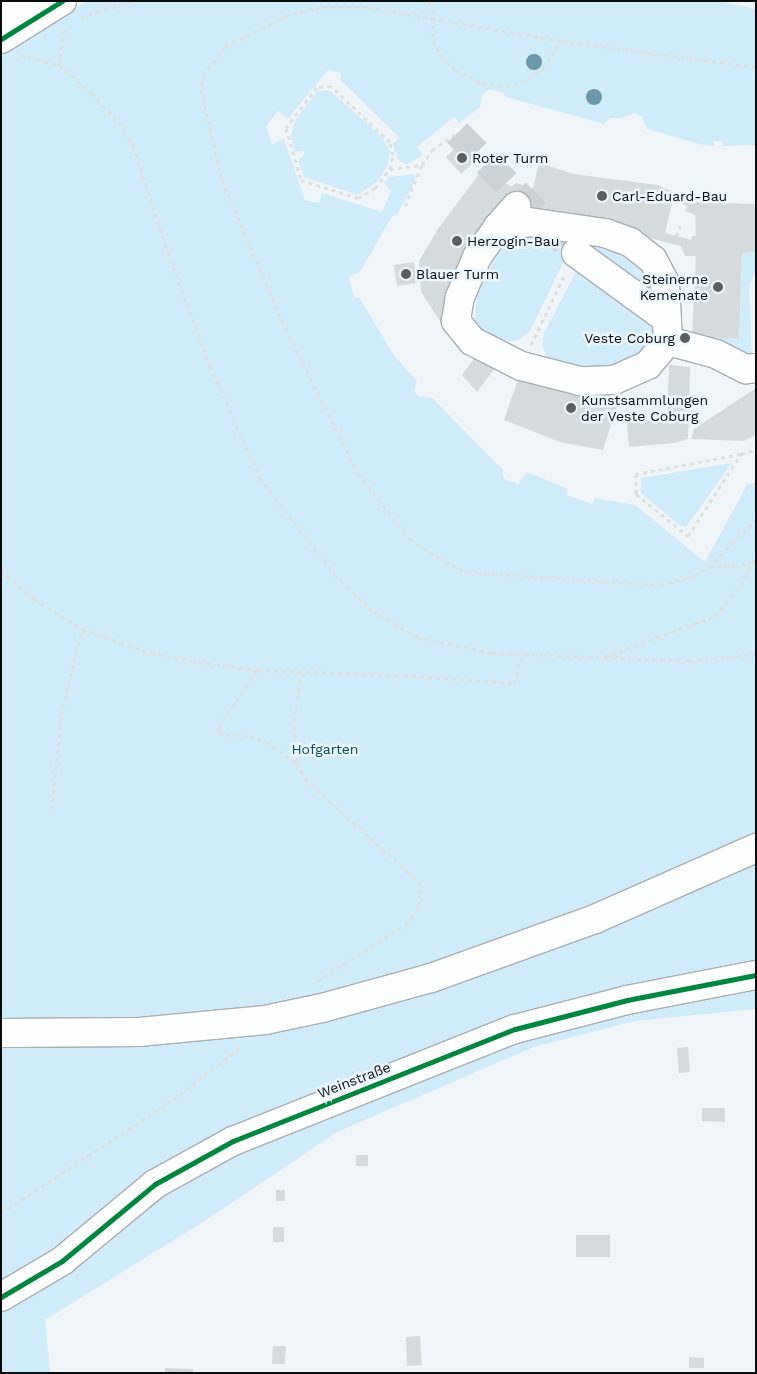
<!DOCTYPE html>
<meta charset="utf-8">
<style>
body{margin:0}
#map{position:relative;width:757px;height:1374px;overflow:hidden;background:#eff5f8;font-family:"Work Sans",sans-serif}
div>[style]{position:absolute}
.green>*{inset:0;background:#d0ecfb}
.building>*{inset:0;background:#d5dadc}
.minor-tunnel>*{height:28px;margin-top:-14px;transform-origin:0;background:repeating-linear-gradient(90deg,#ccd2d5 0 28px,transparent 0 42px)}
.path>*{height:3px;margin-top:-1.5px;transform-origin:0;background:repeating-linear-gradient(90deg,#dee0e0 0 4px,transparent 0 8px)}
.roads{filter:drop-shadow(1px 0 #a9aeb0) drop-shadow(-1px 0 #a9aeb0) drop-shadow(0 1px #a9aeb0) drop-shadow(0 -1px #a9aeb0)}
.minor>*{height:28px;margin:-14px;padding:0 14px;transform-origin:14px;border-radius:14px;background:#fdfefe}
.cycleway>*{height:5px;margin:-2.5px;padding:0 2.5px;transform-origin:2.5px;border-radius:2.5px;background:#00873e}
.trees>*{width:16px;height:16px;margin:-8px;border-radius:50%;background:#6c98a9}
.dots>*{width:14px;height:14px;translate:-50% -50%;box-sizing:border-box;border:2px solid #ebf6fc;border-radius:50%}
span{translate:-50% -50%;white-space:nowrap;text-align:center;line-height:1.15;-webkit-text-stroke:5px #ebf6fc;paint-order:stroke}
.poi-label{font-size:14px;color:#090c0e}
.left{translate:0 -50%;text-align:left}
.right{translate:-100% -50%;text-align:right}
.park-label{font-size:14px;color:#014b68}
.street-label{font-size:14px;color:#090c0e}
.frame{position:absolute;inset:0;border:2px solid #090c0e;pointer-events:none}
</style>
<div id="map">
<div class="green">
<div style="clip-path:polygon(88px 1px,718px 1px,756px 9px,756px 145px,722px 146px,722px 141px,714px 141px,714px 146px,703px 145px,647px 129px,642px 117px,635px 113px,621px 118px,610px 118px,604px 124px,506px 97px,503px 93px,490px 89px,482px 95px,480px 107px,459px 123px,454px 117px,417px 147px,423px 155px,406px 165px,397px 159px,393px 143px,400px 138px,340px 80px,341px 73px,328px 70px,288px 119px,278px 111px,266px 126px,272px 144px,284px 139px,305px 200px,319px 203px,322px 193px,382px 212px,391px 191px,384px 183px,389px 177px,415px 174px,415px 181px,397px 215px,392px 216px,360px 272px,349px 276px,354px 298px,359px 297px,393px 354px,417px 381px,414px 391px,418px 396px,432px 398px,502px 469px,504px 479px,518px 484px,527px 472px,568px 489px,566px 495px,593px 504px,595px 498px,635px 505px,705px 562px,747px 485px,756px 482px,756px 1009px,635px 1021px,534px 1047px,337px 1132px,203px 1222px,45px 1320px,50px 1373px,1px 1373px,1px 45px)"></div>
<div style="clip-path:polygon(326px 90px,332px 92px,381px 136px,390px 151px,387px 167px,377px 182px,358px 195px,304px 177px,298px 160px,305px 155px,304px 151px,295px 152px,291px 136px,294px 122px,317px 91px)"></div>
<div style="clip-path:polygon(528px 232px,576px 236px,530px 331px,519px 340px,505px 343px,482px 332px,475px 319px,476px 299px,501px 244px)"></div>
<div style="clip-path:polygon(589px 237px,633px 249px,662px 298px,583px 246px)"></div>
<div style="clip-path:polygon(756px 252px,756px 272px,749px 286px,752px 361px,692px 336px,739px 339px,742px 253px)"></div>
<div style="clip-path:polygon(581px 262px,661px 320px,668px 340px,611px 377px,548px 360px,542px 345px,544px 333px)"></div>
<div style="clip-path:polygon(732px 463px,686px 527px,679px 525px,641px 493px,641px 478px)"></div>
</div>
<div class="building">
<div style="clip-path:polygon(462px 142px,477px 160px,461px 174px,446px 157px)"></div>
<div style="clip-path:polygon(evenodd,541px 155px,551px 160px,549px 166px,573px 174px,658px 185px,695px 202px,756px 204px,756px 252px,742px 253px,739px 339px,692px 336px,696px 256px,685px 256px,681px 246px,529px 207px,531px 201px,517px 197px,473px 254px,444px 327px,421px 292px,419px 261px,438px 229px,485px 166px,511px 187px,516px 183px,533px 188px,541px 155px,673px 199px,687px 206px,685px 211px,695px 215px,696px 236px,692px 236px,691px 240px,665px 233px,673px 199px)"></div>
<div style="clip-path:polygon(414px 262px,417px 283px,397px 286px,394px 265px)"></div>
<div style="clip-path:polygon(479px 352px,498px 364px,477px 392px,462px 375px)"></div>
<div style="clip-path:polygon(669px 365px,690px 367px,688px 439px,674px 443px,629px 447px,627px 423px,667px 419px)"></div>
<div style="clip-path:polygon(521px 371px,618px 403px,603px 450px,560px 442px,504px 420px)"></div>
<div style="clip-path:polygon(756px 388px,756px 435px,744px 441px,691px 439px,694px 429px)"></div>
<div style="clip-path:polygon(688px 1047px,690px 1072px,679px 1073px,677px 1048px)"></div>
<div style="clip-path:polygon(702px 1108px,725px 1108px,725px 1122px,702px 1121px)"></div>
<div style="clip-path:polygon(356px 1155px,368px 1155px,368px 1166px,356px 1166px)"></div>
<div style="clip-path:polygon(276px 1190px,285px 1190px,285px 1201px,276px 1201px)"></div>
<div style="clip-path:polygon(273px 1227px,284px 1227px,284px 1242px,273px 1242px)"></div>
<div style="clip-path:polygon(576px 1235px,610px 1235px,610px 1257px,576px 1257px)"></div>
<div style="clip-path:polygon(420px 1336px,422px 1365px,407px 1366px,406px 1337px)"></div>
<div style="clip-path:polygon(273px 1346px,286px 1346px,285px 1364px,272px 1364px)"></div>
<div style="clip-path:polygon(689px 1357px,704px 1358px,704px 1368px,689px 1368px)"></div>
<div style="clip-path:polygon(165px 1368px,193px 1369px,193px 1373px,165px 1373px)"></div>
</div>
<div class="minor-tunnel">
<div style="left:457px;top:133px;width:169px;rotate:45.2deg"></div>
</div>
<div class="path">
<div style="left:428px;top:1px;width:9px;rotate:58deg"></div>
<div style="left:433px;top:9px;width:31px;rotate:90deg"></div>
<div style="left:433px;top:40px;width:18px;rotate:63deg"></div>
<div style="left:441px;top:56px;width:20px;rotate:45deg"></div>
<div style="left:455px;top:70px;width:30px;rotate:27deg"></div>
<div style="left:482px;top:84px;width:32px;rotate:4deg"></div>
<div style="left:514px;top:86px;width:34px;rotate:-30deg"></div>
<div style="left:543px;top:69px;width:33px;rotate:-57deg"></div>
<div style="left:81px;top:17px;width:54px;rotate:-17.1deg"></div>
<div style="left:21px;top:55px;width:39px;rotate:15deg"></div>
<div style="left:59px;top:65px;width:37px;rotate:-81deg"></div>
<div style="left:59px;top:65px;width:43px;rotate:40.3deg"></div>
<div style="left:92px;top:93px;width:40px;rotate:48deg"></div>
<div style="left:119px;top:123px;width:26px;rotate:58deg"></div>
<div style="left:133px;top:145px;width:120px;rotate:72deg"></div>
<div style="left:170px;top:259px;width:114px;rotate:69.5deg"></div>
<div style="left:210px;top:366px;width:123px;rotate:65.9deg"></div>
<div style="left:260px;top:478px;width:123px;rotate:52.3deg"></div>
<div style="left:335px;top:575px;width:52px;rotate:43.5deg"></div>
<div style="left:373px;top:611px;width:51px;rotate:30.6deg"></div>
<div style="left:417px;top:637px;width:78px;rotate:11.9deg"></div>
<div style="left:493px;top:653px;width:196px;rotate:2.3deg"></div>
<div style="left:689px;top:661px;width:67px;rotate:-6deg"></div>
<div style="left:756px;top:67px;width:197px;rotate:-172.4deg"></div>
<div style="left:561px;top:41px;width:197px;rotate:-170.1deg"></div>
<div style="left:367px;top:7px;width:47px;rotate:180deg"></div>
<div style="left:320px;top:7px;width:35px;rotate:165deg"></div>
<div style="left:286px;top:16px;width:68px;rotate:153.1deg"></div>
<div style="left:225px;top:47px;width:34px;rotate:128deg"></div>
<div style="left:204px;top:74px;width:15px;rotate:101deg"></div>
<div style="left:201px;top:89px;width:93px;rotate:77deg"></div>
<div style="left:222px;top:180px;width:161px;rotate:66.9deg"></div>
<div style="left:285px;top:328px;width:163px;rotate:63.4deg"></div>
<div style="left:358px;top:474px;width:83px;rotate:51.3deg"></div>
<div style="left:410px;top:539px;width:34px;rotate:34deg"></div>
<div style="left:438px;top:558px;width:32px;rotate:26deg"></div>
<div style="left:467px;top:572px;width:193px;rotate:3.9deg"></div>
<div style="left:660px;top:585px;width:35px;rotate:-15deg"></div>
<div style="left:694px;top:576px;width:17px;rotate:-31deg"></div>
<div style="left:709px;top:567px;width:67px;rotate:-45.6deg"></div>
<div style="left:390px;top:169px;width:14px;rotate:-78deg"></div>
<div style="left:393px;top:155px;width:13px;rotate:-103deg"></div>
<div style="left:390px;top:142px;width:81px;rotate:-136.5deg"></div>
<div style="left:331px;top:86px;width:14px;rotate:176deg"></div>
<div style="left:317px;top:87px;width:51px;rotate:127.1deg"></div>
<div style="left:286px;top:128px;width:54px;rotate:73.9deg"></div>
<div style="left:301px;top:180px;width:60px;rotate:17.5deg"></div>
<div style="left:358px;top:198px;width:20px;rotate:-30deg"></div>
<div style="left:375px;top:188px;width:24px;rotate:-52deg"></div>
<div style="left:390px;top:169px;width:32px;rotate:-7deg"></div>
<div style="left:405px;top:206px;width:44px;rotate:-67.5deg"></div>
<div style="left:422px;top:165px;width:18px;rotate:-56deg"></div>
<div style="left:432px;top:150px;width:30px;rotate:-34deg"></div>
<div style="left:676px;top:236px;width:11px;rotate:-68deg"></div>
<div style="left:531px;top:345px;width:79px;rotate:-64.4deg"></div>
<div style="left:741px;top:454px;width:107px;rotate:169.2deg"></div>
<div style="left:636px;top:474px;width:20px;rotate:90deg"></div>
<div style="left:636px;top:494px;width:67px;rotate:38.9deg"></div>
<div style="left:688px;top:536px;width:98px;rotate:-57.1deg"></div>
<div style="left:741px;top:454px;width:16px;rotate:-15deg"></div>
<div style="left:709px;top:567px;width:41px;rotate:-4.2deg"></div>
<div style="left:1px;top:570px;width:44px;rotate:41.3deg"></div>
<div style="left:34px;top:599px;width:57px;rotate:32deg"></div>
<div style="left:82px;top:629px;width:73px;rotate:19.2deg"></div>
<div style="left:151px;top:653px;width:41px;rotate:11.3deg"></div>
<div style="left:191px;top:661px;width:68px;rotate:7.7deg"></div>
<div style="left:258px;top:670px;width:138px;rotate:2.1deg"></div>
<div style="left:396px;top:675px;width:118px;rotate:3.9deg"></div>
<div style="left:514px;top:683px;width:29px;rotate:-74deg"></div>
<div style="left:604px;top:657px;width:118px;rotate:-20.3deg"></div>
<div style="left:715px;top:616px;width:40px;rotate:-50deg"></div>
<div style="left:741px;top:585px;width:34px;rotate:-63deg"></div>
<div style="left:257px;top:671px;width:68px;rotate:124.9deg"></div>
<div style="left:218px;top:727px;width:7px;rotate:82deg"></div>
<div style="left:219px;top:734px;width:31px;rotate:4deg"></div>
<div style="left:250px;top:736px;width:17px;rotate:21deg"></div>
<div style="left:266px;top:742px;width:37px;rotate:34deg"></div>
<div style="left:302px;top:672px;width:47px;rotate:99.9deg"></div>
<div style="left:294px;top:718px;width:45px;rotate:86.2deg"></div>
<div style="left:297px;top:763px;width:18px;rotate:63deg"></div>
<div style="left:305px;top:779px;width:154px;rotate:42.1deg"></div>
<div style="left:419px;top:882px;width:12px;rotate:85deg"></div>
<div style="left:420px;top:894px;width:15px;rotate:98deg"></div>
<div style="left:418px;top:909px;width:17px;rotate:126deg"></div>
<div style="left:408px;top:923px;width:113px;rotate:147.3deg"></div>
<div style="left:52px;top:809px;width:94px;rotate:-84.5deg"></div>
<div style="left:61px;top:715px;width:89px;rotate:-76.3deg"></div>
<div style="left:1px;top:1213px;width:199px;rotate:-33.3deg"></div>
<div style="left:167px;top:1104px;width:93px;rotate:-37.6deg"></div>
</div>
<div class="roads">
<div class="minor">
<div style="left:1px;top:15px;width:42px;rotate:-8.1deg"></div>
<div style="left:1px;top:39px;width:72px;rotate:-31.9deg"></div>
<div style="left:498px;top:227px;width:31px;rotate:-9deg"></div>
<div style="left:529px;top:222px;width:77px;rotate:8.2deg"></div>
<div style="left:605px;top:233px;width:27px;rotate:20deg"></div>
<div style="left:630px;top:242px;width:29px;rotate:38deg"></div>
<div style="left:653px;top:260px;width:26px;rotate:62deg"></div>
<div style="left:665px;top:283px;width:58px;rotate:87deg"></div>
<div style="left:668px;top:341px;width:31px;rotate:130deg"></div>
<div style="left:648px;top:365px;width:37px;rotate:156deg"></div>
<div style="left:614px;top:380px;width:34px;rotate:178deg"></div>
<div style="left:580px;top:381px;width:61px;rotate:-165.7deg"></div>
<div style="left:521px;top:366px;width:55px;rotate:-153deg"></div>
<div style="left:472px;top:341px;width:26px;rotate:-129deg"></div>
<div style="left:456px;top:321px;width:24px;rotate:-81deg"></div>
<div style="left:460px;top:297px;width:43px;rotate:-67deg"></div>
<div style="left:477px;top:257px;width:37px;rotate:-55deg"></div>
<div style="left:498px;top:227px;width:28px;rotate:-49deg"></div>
<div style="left:576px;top:253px;width:112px;rotate:36deg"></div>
<div style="left:668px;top:341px;width:50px;rotate:15.2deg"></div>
<div style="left:716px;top:354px;width:34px;rotate:27deg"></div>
<div style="left:746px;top:369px;width:10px;rotate:-6deg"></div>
<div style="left:1px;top:1033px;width:138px;rotate:-0.4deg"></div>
<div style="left:139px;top:1032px;width:127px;rotate:-5.4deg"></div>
<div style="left:265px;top:1020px;width:58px;rotate:-11.9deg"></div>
<div style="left:322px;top:1008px;width:113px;rotate:-15.4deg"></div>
<div style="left:431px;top:978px;width:174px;rotate:-19.8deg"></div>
<div style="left:595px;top:919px;width:176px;rotate:-23.8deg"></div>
<div style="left:1px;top:1297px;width:71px;rotate:-30.5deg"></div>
<div style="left:62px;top:1261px;width:121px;rotate:-39.6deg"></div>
<div style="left:155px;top:1184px;width:89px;rotate:-28.9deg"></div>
<div style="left:233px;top:1141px;width:303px;rotate:-21.7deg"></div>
<div style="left:515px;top:1029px;width:116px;rotate:-14.5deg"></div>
<div style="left:627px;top:1000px;width:131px;rotate:-11deg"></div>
</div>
</div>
<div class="cycleway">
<div style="left:1px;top:39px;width:72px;rotate:-31.9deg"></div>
<div style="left:1px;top:1297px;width:71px;rotate:-30.5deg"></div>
<div style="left:62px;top:1261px;width:121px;rotate:-39.6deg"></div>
<div style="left:155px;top:1184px;width:89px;rotate:-28.9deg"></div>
<div style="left:233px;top:1141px;width:303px;rotate:-21.7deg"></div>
<div style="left:515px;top:1029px;width:116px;rotate:-14.5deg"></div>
<div style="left:627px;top:1000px;width:131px;rotate:-11deg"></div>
</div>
<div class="trees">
<div style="left:534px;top:62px"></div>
<div style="left:594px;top:97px"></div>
</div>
<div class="dots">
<div style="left:462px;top:158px;background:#5a5e60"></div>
<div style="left:602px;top:196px;background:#5a5e60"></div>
<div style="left:457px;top:241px;background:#5a5e60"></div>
<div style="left:406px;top:274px;background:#5a5e60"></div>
<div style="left:718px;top:287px;background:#5a5e60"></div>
<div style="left:685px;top:338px;background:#5a5e60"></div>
<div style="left:571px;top:408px;background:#5a5e60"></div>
</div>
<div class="poi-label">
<span class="left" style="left:472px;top:158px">Roter Turm</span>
<span class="left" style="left:612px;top:196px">Carl-Eduard-Bau</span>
<span class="left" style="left:467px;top:241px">Herzogin-Bau</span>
<span class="left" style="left:416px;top:274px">Blauer Turm</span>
<span class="right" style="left:708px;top:287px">Steinerne<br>Kemenate</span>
<span class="right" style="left:675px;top:338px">Veste Coburg</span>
<span class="left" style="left:581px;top:408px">Kunstsammlungen<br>der Veste Coburg</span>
</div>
<div class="park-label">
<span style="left:325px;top:749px">Hofgarten</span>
</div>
<div class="street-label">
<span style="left:354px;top:1080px;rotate:-21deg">Weinstraße</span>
</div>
<div class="frame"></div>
</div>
